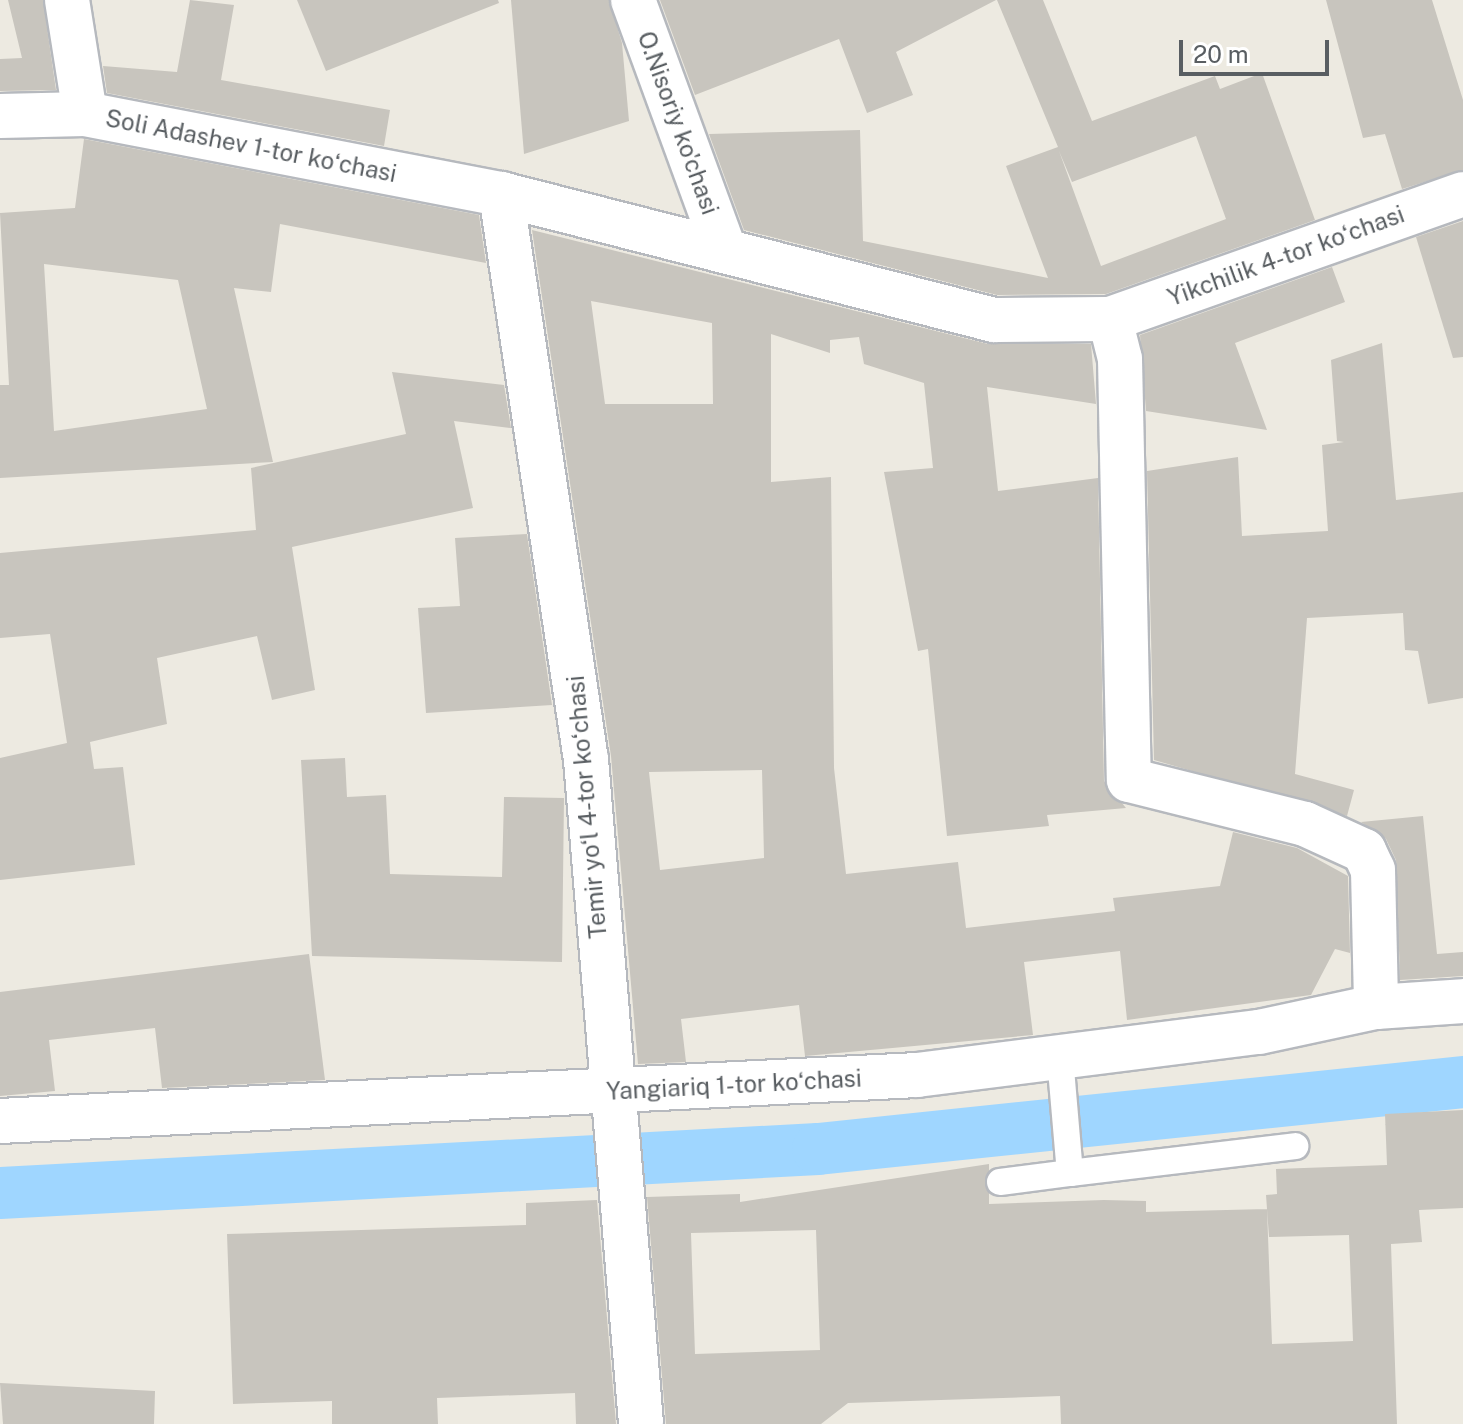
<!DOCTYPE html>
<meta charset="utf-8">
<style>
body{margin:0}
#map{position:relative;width:1463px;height:1424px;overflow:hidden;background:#edeae1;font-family:"Public Sans",sans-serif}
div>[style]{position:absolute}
.canal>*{height:52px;margin:-26px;padding:0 26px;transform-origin:26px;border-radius:26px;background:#9fd6ff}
.building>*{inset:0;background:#c8c5be}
.roads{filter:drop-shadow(2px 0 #b6b9be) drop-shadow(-2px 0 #b6b9be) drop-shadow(0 2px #b6b9be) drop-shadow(0 -2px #b6b9be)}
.service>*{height:26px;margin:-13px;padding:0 13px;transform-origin:13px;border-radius:13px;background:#fff}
.minor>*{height:44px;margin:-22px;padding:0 22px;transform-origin:22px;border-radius:22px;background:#fff}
span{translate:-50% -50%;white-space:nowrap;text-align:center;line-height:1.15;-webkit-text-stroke:6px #fff;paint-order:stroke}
.street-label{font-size:24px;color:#595e62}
.scale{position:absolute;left:1179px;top:40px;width:150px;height:36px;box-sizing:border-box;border:4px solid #595e62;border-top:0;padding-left:10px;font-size:24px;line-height:28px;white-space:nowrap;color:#595e62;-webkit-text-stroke:6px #fff;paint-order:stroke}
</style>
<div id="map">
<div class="canal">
<div style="left:0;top:1193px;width:819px;rotate:-3.08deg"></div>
<div style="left:818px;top:1149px;width:648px;rotate:-5.93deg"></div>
</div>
<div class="building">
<div style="clip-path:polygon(8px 0,43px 0,56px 90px,0 91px,0 59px,22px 58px)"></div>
<div style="clip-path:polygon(190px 0,234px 5px,221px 80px,390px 110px,384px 146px,107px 93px,103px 66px,177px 72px)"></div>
<div style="clip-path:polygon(297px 0,498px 0,499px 3px,326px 71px)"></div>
<div style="clip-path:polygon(511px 0,609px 0,622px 43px,629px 121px,524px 154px)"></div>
<div style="clip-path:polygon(660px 0,996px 0,896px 52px,913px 95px,867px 113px,839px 39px,695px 95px)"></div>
<div style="clip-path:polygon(evenodd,997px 0,1043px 0,1092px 121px,1215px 76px,1220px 89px,1262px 73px,1315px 220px,1106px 294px,997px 295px,744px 230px,709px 134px,860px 130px,863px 241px,1048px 278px,1006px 166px,1058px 147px,997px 0,1196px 136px,1226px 219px,1101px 266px,1059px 151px,1072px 182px,1196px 136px)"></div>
<div style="clip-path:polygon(1326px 0,1432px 0,1463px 100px,1463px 170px,1402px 189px,1385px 134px,1363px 138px)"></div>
<div style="clip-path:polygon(evenodd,84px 139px,479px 215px,486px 263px,280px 224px,271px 292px,234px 288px,273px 462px,0 478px,0 385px,9px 385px,0 213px,75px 208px,84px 139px,44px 264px,178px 280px,207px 409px,54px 431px,44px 264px)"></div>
<div style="clip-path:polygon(1463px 221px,1463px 357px,1453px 358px,1416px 237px)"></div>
<div style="clip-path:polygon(evenodd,532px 230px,988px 344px,1091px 344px,1096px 404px,987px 387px,998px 491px,1098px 478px,1104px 781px,1126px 808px,1047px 815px,1049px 826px,947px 836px,928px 649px,918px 651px,884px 472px,933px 468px,924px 383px,864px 364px,859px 337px,830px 340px,830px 353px,771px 334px,771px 482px,831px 477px,834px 768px,846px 874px,958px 862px,966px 928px,1115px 911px,1113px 898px,1220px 886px,1233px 832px,1297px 848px,1348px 876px,1350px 953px,1335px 949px,1311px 995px,1127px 1020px,1120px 951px,1024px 962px,1033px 1035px,805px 1056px,799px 1005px,681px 1019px,686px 1062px,638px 1064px,611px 756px,532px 230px,591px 301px,712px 323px,713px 404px,605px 404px,591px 301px,532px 230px,762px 770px,764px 858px,660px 870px,649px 772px,762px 770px)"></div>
<div style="clip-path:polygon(1332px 267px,1345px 302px,1235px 343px,1267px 430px,1146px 411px,1140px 335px)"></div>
<div style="clip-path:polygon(1382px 343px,1396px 500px,1463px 492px,1463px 698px,1428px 704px,1418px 651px,1405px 650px,1403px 613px,1307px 618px,1295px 774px,1354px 790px,1347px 816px,1154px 760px,1147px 471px,1238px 457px,1242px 536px,1328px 531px,1322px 445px,1344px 442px,1337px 441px,1331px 360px)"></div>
<div style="clip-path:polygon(392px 372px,504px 385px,511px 428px,454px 421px,473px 508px,292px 547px,315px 690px,272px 700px,257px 636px,157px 658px,167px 724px,90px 742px,94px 769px,123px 767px,135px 865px,0 880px,0 758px,67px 743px,50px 634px,0 638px,0 553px,256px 530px,251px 468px,406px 434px)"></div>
<div style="clip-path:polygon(527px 534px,552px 705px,426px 713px,418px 608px,460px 606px,455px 538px)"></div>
<div style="clip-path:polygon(345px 758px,347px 797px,386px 795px,390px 874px,502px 877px,504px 797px,564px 798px,562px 962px,312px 956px,301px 760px)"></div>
<div style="clip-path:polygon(1423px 816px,1437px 954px,1463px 952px,1463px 976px,1400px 980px,1396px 860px,1386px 839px,1361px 822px)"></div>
<div style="clip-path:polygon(309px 954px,325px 1080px,162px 1088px,155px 1028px,49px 1040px,55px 1091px,0 1096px,0 992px)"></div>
<div style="clip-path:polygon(evenodd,1463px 1110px,1463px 1208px,1419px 1210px,1422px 1242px,1391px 1244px,1397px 1424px,1061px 1424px,1060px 1396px,848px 1403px,821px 1424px,666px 1424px,647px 1197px,740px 1194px,740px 1202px,989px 1164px,989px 1204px,1104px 1200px,1146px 1201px,1146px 1212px,1267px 1209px,1272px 1344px,1353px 1341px,1349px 1235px,1269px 1237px,1266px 1195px,1277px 1194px,1276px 1169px,1387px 1165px,1385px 1114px,1463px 1110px,816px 1230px,820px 1350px,695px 1354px,691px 1233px,816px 1230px)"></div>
<div style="clip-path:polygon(597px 1200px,616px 1424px,576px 1424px,575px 1393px,437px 1398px,438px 1424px,332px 1424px,332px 1401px,233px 1404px,227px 1234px,526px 1225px,526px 1203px)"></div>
<div style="clip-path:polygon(0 1383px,155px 1391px,154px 1424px,3px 1424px)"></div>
</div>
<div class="roads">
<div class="service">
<div style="left:1060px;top:1057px;width:116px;rotate:85.1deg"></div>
<div style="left:1070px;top:1173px;width:227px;rotate:-6.8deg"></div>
<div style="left:1000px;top:1182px;width:71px;rotate:-7.3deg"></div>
</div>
<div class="minor">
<div style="left:67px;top:0;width:115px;rotate:81deg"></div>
<div style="left:633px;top:0;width:262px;rotate:69.9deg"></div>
<div style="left:0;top:116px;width:85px;rotate:-1.3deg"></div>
<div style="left:85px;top:114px;width:424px;rotate:10.9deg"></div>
<div style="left:501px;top:194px;width:509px;rotate:14.34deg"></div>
<div style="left:994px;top:320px;width:116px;rotate:-0.5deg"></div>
<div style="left:1110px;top:319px;width:374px;rotate:-19.5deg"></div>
<div style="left:501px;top:194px;width:572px;rotate:81.46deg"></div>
<div style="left:586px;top:760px;width:666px;rotate:85.26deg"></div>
<div style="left:1110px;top:319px;width:41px;rotate:76deg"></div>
<div style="left:1120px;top:359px;width:421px;rotate:88.8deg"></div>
<div style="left:1129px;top:780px;width:181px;rotate:14deg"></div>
<div style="left:1305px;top:824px;width:65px;rotate:24.6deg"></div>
<div style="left:1364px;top:851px;width:21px;rotate:65deg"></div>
<div style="left:1373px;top:870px;width:137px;rotate:88.7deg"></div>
<div style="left:0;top:1121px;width:918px;rotate:-2.87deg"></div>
<div style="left:917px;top:1075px;width:345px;rotate:-7.2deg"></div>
<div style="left:1259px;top:1032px;width:120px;rotate:-12.1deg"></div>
<div style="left:1376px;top:1007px;width:87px;rotate:-3.9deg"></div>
</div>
</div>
<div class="street-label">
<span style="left:678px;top:123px;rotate:70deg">O.Nisoriy ko'chasi</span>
<span style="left:251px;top:146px;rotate:11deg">Soli Adashev 1-tor koʻchasi</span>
<span style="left:1286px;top:256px;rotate:-20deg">Yikchilik 4-tor koʻchasi</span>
<span style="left:587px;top:807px;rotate:-95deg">Temir yoʻl 4-tor koʻchasi</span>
<span style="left:734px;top:1085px;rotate:-3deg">Yangiariq 1-tor koʻchasi</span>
</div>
<div class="scale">20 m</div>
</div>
